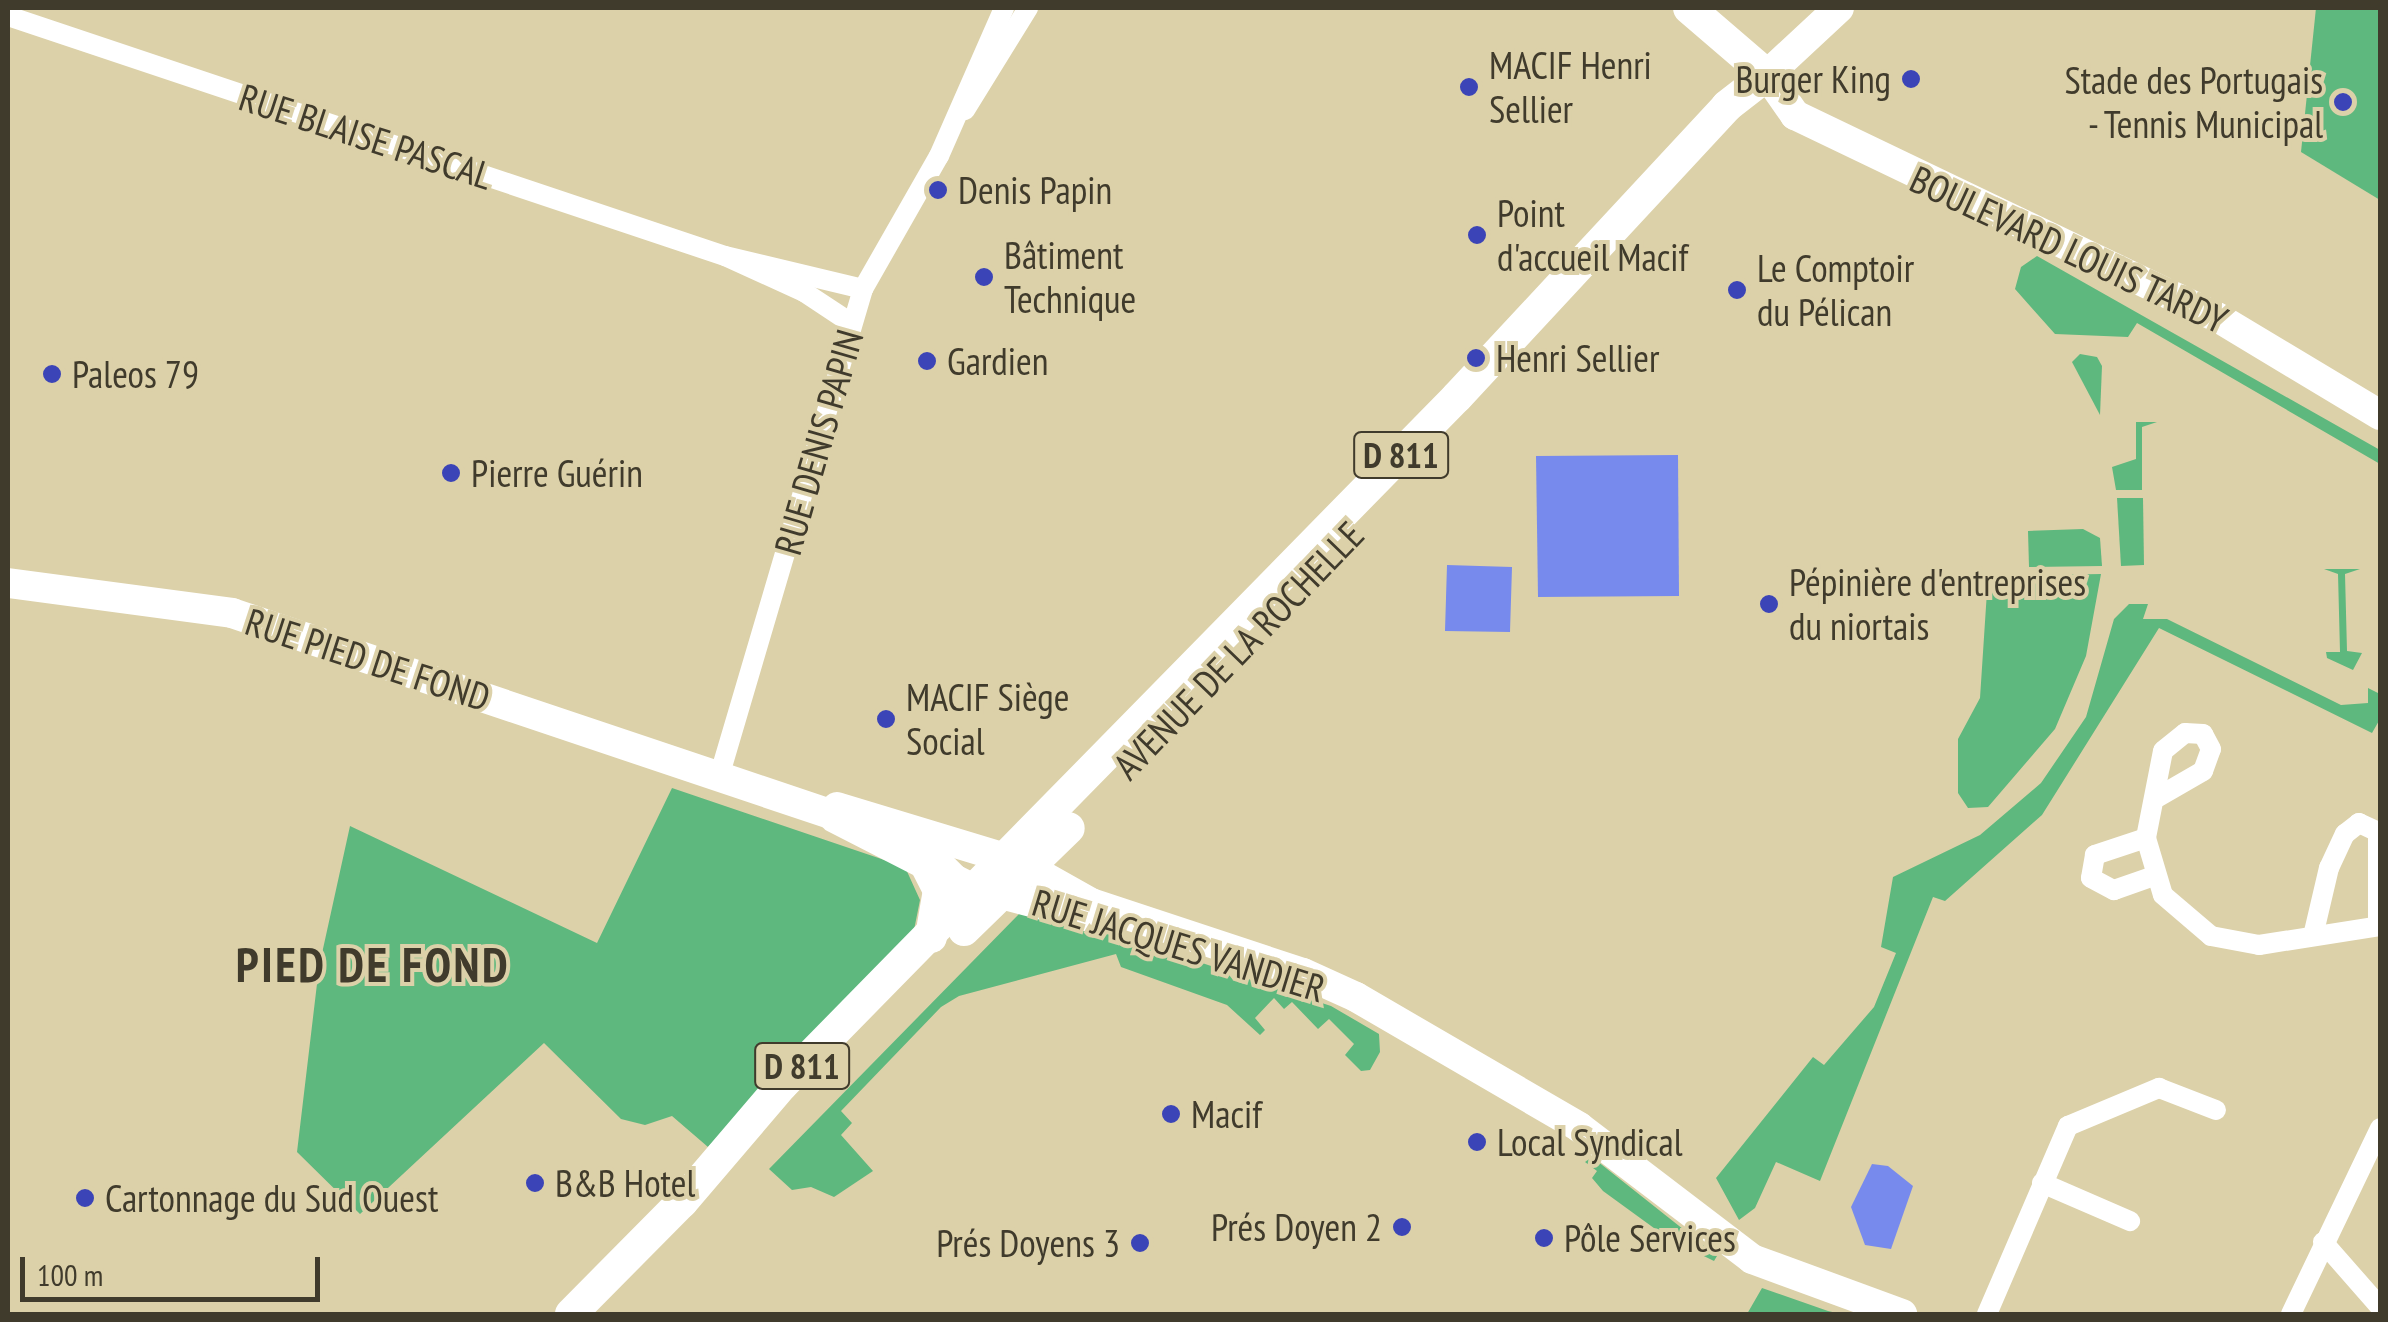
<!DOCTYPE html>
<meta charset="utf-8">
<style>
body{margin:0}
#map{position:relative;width:2388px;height:1322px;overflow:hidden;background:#dcd1a9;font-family:"PT Sans Narrow",sans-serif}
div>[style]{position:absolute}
.green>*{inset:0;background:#5eb87e}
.water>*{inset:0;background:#778aed}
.street>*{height:20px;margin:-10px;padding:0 10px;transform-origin:10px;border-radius:10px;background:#fff}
.secondary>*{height:30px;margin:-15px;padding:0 15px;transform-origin:15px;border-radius:15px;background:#fff}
.primary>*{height:32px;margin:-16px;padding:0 16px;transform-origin:16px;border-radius:16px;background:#fff}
.dots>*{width:28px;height:28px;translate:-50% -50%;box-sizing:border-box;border:5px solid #dcd1a9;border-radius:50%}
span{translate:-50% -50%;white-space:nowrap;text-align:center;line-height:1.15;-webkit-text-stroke:8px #dcd1a9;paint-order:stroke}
.shield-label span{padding:2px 8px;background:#dcd1a9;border:2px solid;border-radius:8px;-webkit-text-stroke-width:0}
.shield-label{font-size:35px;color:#403b2c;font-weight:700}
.poi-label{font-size:38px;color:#403b2c}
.left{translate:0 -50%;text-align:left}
.right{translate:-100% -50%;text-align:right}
.street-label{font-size:38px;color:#403b2c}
.district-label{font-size:48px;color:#403b2c;font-weight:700;letter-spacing:2.5px}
.frame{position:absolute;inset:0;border:10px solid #403b2c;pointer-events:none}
.scale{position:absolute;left:20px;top:1257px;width:300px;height:45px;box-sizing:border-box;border:5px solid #403b2c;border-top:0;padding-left:12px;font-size:30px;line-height:35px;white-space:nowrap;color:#403b2c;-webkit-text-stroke:8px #dcd1a9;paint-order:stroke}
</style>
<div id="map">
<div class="green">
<div style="clip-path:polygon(2316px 8px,2380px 8px,2380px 200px,2301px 152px)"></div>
<div style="clip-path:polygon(2037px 256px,2380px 450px,2380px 464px,2137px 323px,2128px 337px,2055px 334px,2015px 289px,2021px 267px)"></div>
<div style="clip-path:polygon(2080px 354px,2097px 357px,2102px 366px,2100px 415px,2072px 362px)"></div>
<div style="clip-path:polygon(2136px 422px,2157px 422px,2142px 427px,2142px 490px,2116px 490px,2112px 467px,2136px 459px)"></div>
<div style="clip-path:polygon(2117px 498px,2143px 498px,2144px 565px,2121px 566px)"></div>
<div style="clip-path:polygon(2083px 529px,2100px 538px,2102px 566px,2029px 567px,2028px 531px)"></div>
<div style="clip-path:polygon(2324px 569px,2360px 569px,2345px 574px,2347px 651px,2362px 653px,2353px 670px,2327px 658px,2326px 652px,2340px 652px,2338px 574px)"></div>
<div style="clip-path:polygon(2101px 574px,2086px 656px,2055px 729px,1988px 807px,1968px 808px,1958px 793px,1958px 739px,1980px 698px,1988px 576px)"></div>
<div style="clip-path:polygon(2129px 604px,2148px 604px,2143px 619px,2167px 619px,2341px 705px,2368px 703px,2368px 688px,2380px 694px,2380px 719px,2372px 733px,2159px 628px,2042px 815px,1945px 901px,1933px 897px,1820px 1181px,1776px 1162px,1755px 1208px,1739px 1220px,1716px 1178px,1813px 1057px,1824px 1065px,1874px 1007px,1896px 953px,1881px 947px,1893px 877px,1980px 835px,2041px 783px,2086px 717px,2114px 619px)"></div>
<div style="clip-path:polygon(672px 788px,905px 867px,920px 900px,914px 930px,708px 1147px,672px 1116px,645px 1125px,621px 1119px,544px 1043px,360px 1214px,297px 1152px,319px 967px,350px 826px,597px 943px)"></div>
<div style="clip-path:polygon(1019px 914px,1056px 914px,1226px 971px,1233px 980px,1236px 975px,1331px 1006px,1379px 1034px,1380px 1052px,1370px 1070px,1361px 1071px,1345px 1055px,1354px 1044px,1329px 1019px,1318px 1029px,1292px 1002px,1284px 1009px,1274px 998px,1255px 1018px,1265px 1030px,1260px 1035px,1227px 1005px,1121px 967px,1116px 954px,959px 996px,941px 1007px,841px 1111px,852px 1123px,841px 1135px,873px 1171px,834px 1197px,811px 1187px,792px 1190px,769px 1169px)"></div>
<div style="clip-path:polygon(1592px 1157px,1717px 1256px,1714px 1261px,1669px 1239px,1603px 1191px,1592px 1178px,1597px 1171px,1585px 1162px)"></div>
<div style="clip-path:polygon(1762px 1288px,1828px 1311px,1841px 1314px,1747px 1314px)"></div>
</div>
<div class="water">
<div style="clip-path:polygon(1678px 455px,1679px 596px,1538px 597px,1536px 456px)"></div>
<div style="clip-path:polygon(1447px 565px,1512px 567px,1510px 632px,1445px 631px)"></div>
<div style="clip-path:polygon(1872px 1164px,1888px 1166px,1913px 1186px,1891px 1249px,1865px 1245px,1851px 1207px)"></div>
</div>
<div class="street">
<div style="left:8px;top:16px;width:756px;rotate:18.51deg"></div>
<div style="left:725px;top:256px;width:142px;rotate:13.4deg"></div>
<div style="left:965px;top:110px;width:120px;rotate:-58.3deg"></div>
<div style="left:727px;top:257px;width:85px;rotate:24.4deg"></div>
<div style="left:804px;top:292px;width:56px;rotate:33.4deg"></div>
<div style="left:719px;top:777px;width:509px;rotate:-73.56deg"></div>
<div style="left:863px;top:289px;width:153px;rotate:-60.3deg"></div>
<div style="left:939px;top:156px;width:162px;rotate:-66.3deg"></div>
<div style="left:2158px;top:797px;width:52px;rotate:-30deg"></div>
<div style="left:2203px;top:771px;width:23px;rotate:-70deg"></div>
<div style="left:2211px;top:749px;width:17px;rotate:-118deg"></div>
<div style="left:2203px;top:734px;width:18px;rotate:-177deg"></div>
<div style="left:2185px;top:733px;width:28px;rotate:141deg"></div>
<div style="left:2163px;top:751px;width:89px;rotate:101.1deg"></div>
<div style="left:2146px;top:838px;width:59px;rotate:73.4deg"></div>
<div style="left:2163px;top:895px;width:63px;rotate:40.5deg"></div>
<div style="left:2211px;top:936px;width:49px;rotate:10.6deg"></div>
<div style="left:2259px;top:945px;width:122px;rotate:-8.9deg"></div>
<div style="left:2146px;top:838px;width:54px;rotate:161.6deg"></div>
<div style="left:2095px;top:855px;width:23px;rotate:100deg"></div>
<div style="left:2091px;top:878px;width:26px;rotate:28deg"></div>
<div style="left:2114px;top:890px;width:42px;rotate:-19.3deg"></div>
<div style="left:2313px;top:936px;width:70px;rotate:-76.8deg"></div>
<div style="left:2329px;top:868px;width:38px;rotate:-65deg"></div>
<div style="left:2345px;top:834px;width:18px;rotate:-38deg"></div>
<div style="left:2359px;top:823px;width:21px;rotate:25deg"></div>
<div style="left:2378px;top:832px;width:94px;rotate:90deg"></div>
<div style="left:2042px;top:1183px;width:96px;rotate:23.4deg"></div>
<div style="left:2323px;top:1242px;width:86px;rotate:48.8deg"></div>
<div style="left:1987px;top:1314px;width:205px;rotate:-66.7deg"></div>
<div style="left:2068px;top:1126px;width:99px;rotate:-22.7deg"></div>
<div style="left:2159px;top:1088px;width:61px;rotate:21.1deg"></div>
<div style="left:2291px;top:1314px;width:206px;rotate:-64.4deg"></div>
</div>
<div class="secondary">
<div style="left:1839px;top:8px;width:98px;rotate:137.1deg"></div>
<div style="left:1767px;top:75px;width:49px;rotate:55deg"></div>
<div style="left:1795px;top:115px;width:468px;rotate:25.6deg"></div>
<div style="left:2217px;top:317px;width:190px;rotate:31deg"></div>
<div style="left:8px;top:583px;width:226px;rotate:7.6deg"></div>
<div style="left:232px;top:613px;width:659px;rotate:18.57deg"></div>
<div style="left:837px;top:807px;width:176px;rotate:16.9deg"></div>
<div style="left:919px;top:844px;width:49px;rotate:45deg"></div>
<div style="left:954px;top:879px;width:22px;rotate:27deg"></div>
<div style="left:1029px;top:868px;width:71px;rotate:29.4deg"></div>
<div style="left:1091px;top:903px;width:223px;rotate:18.3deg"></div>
<div style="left:1303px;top:973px;width:58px;rotate:24.4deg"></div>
<div style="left:1356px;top:997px;width:258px;rotate:30.2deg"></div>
<div style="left:1579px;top:1127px;width:218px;rotate:37.3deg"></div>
<div style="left:1752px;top:1259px;width:160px;rotate:20.1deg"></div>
<div style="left:1001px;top:894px;width:87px;rotate:14.7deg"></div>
</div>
<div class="primary">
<div style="left:1689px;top:8px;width:103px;rotate:40.7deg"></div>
<div style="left:835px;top:817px;width:101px;rotate:27.1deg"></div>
<div style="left:925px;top:863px;width:30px;rotate:63deg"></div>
<div style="left:939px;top:890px;width:48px;rotate:99.7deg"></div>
<div style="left:964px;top:930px;width:146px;rotate:-44.2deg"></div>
<div style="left:571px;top:1314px;width:158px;rotate:-45.3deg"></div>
<div style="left:682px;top:1202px;width:154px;rotate:-49.5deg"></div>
<div style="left:782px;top:1085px;width:964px;rotate:-45.55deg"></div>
<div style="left:1457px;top:397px;width:397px;rotate:-47.1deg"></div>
<div style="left:1727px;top:106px;width:51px;rotate:-37.8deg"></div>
</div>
<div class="dots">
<div style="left:1911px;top:79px;background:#3b44b7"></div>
<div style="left:1469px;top:87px;background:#3b44b7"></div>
<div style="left:2343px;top:102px;background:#3b44b7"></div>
<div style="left:938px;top:190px;background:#3b44b7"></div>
<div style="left:1477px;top:235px;background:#3b44b7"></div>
<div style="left:984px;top:277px;background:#3b44b7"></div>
<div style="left:1737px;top:290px;background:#3b44b7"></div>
<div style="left:1476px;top:358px;background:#3b44b7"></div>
<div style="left:927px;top:361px;background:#3b44b7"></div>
<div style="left:52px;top:374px;background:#3b44b7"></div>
<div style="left:451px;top:473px;background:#3b44b7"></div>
<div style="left:1769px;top:604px;background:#3b44b7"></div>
<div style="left:886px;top:719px;background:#3b44b7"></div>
<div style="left:1171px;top:1114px;background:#3b44b7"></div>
<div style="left:1477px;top:1142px;background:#3b44b7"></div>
<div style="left:535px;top:1183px;background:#3b44b7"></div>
<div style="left:85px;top:1198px;background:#3b44b7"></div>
<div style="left:1402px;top:1227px;background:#3b44b7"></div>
<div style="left:1544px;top:1238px;background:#3b44b7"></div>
<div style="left:1140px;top:1243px;background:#3b44b7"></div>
</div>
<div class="shield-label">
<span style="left:1401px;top:455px">D 811</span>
<span style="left:802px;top:1066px">D 811</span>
</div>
<div class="poi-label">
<span class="left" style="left:1489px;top:87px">MACIF Henri<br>Sellier</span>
<span class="right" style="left:1891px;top:79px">Burger King</span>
<span class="right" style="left:2323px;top:102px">Stade des Portugais<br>- Tennis Municipal</span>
<span class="left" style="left:958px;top:190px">Denis Papin</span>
<span class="left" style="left:1497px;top:235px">Point<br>d'accueil Macif</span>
<span class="left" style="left:1004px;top:277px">Bâtiment<br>Technique</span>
<span class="left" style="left:1757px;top:290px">Le Comptoir<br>du Pélican</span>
<span class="left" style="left:1496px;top:358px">Henri Sellier</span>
<span class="left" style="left:947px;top:361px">Gardien</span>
<span class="left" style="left:72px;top:374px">Paleos 79</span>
<span class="left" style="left:471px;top:473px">Pierre Guérin</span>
<span class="left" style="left:1789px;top:604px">Pépinière d'entreprises<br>du niortais</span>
<span class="left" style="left:906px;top:719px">MACIF Siège<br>Social</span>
<span class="left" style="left:1191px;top:1114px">Macif</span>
<span class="left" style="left:1497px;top:1142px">Local Syndical</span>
<span class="left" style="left:555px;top:1183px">B&amp;B Hotel</span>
<span class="left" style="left:105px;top:1198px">Cartonnage du Sud Ouest</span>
<span class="right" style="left:1382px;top:1227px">Prés Doyen 2</span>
<span class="left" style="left:1564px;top:1238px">Pôle Services</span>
<span class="right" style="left:1120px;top:1243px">Prés Doyens 3</span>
</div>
<div class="street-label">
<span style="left:366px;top:136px;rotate:18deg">RUE BLAISE PASCAL</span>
<span style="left:2069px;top:249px;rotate:25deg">BOULEVARD LOUIS TARDY</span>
<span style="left:818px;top:442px;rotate:-74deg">RUE DENIS PAPIN</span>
<span style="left:1238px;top:650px;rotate:-46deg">AVENUE DE LA ROCHELLE</span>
<span style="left:368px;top:659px;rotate:18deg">RUE PIED DE FOND</span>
<span style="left:1179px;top:945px;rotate:17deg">RUE JACQUES VANDIER</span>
</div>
<div class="district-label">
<span style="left:373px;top:965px">PIED DE FOND</span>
</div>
<div class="frame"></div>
<div class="scale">100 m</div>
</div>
